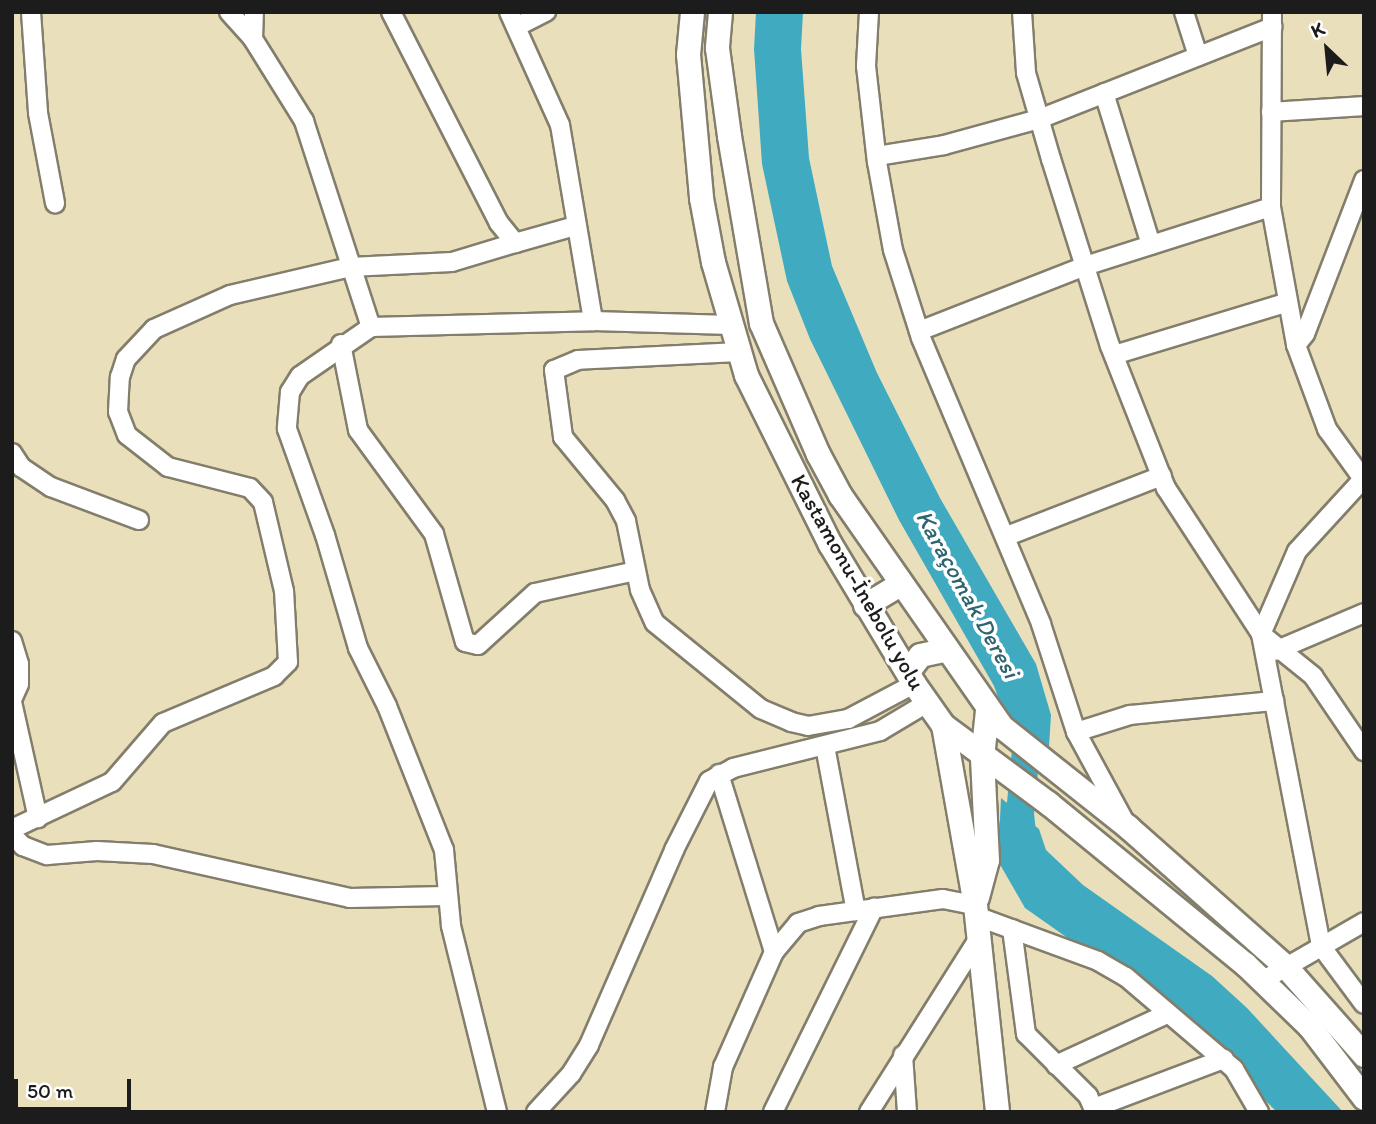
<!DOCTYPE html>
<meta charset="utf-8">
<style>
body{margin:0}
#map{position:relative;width:1376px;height:1124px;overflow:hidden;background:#eadfbb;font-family:Itim,sans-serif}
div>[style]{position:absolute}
.water>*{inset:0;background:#40abc0}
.river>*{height:28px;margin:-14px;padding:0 14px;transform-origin:14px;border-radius:14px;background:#40abc0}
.roads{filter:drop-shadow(2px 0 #837e6c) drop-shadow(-2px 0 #837e6c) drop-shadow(0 2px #837e6c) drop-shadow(0 -2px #837e6c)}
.minor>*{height:18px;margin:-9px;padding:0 9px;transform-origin:9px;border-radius:9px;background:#fff}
.major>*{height:23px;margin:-11.5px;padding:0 11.5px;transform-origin:11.5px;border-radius:11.5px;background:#fff}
span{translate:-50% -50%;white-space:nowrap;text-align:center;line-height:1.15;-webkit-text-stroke:7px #fff;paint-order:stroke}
.street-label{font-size:23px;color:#1c1c1c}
.water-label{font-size:24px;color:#2e646e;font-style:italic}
.frame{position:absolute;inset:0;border:14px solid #1c1c1c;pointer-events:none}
.north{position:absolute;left:1292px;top:14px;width:70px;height:70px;-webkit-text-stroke:5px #fff;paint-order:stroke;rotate:334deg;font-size:19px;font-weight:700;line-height:28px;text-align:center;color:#1c1c1c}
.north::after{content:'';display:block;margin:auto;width:24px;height:32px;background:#1c1c1c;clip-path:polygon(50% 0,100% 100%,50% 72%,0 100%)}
.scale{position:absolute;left:14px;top:1079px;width:117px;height:32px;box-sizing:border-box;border:4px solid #1c1c1c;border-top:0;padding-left:9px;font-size:21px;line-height:24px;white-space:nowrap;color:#1c1c1c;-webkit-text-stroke:5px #fff;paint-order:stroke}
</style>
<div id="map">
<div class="water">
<div style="clip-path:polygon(756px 12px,803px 12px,801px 49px,809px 158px,832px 266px,877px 373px,940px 498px,1036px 664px,1051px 715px,1049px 747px,1002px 708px,994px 686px,899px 520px,810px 339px,787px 281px,762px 164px,754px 49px)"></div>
<div style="clip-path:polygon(1001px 798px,1039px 829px,1046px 850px,1083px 885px,1212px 976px,1247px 1008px,1343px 1112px,1277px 1112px,1180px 1017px,1025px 908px,998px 861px)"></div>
</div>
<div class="river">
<div style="left:1021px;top:691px;width:39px;rotate:80deg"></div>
<div style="left:1028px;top:729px;width:85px;rotate:95.4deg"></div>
<div style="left:1020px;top:814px;width:38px;rotate:84deg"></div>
</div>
<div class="roads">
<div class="minor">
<div style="left:31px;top:12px;width:101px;rotate:86deg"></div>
<div style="left:38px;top:113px;width:92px;rotate:79.3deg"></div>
<div style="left:229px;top:12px;width:36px;rotate:48deg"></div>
<div style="left:253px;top:39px;width:97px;rotate:58.1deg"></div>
<div style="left:304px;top:121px;width:217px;rotate:72deg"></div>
<div style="left:371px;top:327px;width:222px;rotate:-1.5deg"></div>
<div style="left:593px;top:321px;width:138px;rotate:1.7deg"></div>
<div style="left:391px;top:12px;width:237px;rotate:62.9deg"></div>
<div style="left:499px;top:223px;width:26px;rotate:51deg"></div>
<div style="left:515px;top:243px;width:62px;rotate:-15.8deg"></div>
<div style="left:509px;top:12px;width:124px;rotate:65.7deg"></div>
<div style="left:560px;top:125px;width:199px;rotate:80.4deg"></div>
<div style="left:869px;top:12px;width:54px;rotate:93.2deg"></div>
<div style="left:866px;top:66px;width:97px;rotate:83.5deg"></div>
<div style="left:877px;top:162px;width:89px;rotate:79.7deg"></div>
<div style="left:893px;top:250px;width:92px;rotate:72.3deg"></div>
<div style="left:921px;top:338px;width:310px;rotate:67.2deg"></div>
<div style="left:1041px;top:624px;width:114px;rotate:72deg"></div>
<div style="left:1076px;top:732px;width:105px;rotate:61.5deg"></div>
<div style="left:1022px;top:12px;width:61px;rotate:86.2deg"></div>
<div style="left:1026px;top:73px;width:90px;rotate:73.8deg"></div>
<div style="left:1051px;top:159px;width:196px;rotate:72.5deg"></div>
<div style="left:1110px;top:346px;width:153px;rotate:68.5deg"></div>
<div style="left:1166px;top:488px;width:174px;rotate:56.9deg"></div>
<div style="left:1261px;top:634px;width:67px;rotate:38.9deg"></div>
<div style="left:1313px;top:676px;width:91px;rotate:55.8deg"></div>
<div style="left:1184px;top:12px;width:46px;rotate:72.3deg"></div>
<div style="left:1272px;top:12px;width:195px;rotate:90.3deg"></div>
<div style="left:1271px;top:207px;width:140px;rotate:79.7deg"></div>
<div style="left:1296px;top:345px;width:90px;rotate:69.7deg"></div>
<div style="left:1327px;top:429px;width:62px;rotate:54.2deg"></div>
<div style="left:516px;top:27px;width:34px;rotate:-27deg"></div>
<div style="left:253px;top:39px;width:27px;rotate:-88deg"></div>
<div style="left:1104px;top:93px;width:159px;rotate:72.8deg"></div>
<div style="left:1271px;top:112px;width:93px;rotate:-3.7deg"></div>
<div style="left:877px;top:156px;width:68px;rotate:-9.3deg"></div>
<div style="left:944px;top:145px;width:98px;rotate:-15.3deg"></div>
<div style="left:1039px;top:119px;width:251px;rotate:-21.5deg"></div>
<div style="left:371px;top:327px;width:86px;rotate:145.4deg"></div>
<div style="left:300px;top:376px;width:19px;rotate:122deg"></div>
<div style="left:290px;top:392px;width:37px;rotate:95deg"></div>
<div style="left:287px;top:429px;width:113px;rotate:70.3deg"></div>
<div style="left:325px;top:535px;width:118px;rotate:73.7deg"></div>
<div style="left:358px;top:648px;width:65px;rotate:63.4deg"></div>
<div style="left:387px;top:706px;width:155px;rotate:68.4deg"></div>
<div style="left:444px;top:850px;width:76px;rotate:84.7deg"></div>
<div style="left:451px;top:926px;width:192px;rotate:76.1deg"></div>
<div style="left:919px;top:331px;width:178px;rotate:-21.4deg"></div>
<div style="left:1085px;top:266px;width:195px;rotate:-17.6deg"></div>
<div style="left:341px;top:344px;width:88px;rotate:78.8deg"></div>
<div style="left:358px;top:430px;width:129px;rotate:53.8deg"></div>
<div style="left:434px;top:534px;width:112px;rotate:74deg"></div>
<div style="left:465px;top:642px;width:13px;rotate:13deg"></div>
<div style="left:478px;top:645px;width:77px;rotate:-42.4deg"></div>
<div style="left:535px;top:593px;width:103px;rotate:-12.3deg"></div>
<div style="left:1296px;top:345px;width:14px;rotate:-51deg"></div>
<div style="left:1305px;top:334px;width:165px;rotate:-69deg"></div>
<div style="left:739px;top:352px;width:161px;rotate:177.2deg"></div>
<div style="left:578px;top:360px;width:26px;rotate:157deg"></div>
<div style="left:554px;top:370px;width:68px;rotate:82.3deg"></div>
<div style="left:563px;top:437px;width:82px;rotate:50.5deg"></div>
<div style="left:615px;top:500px;width:24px;rotate:62deg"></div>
<div style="left:626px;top:521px;width:70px;rotate:78.5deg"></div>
<div style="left:640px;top:590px;width:36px;rotate:66deg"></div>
<div style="left:655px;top:623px;width:136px;rotate:39.1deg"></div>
<div style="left:761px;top:709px;width:33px;rotate:23deg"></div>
<div style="left:791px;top:722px;width:17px;rotate:13deg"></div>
<div style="left:808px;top:726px;width:41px;rotate:-9.9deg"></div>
<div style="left:848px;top:719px;width:75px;rotate:-27.9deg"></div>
<div style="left:1114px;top:355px;width:182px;rotate:-16.9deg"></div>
<div style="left:12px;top:453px;width:17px;rotate:57deg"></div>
<div style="left:21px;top:467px;width:36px;rotate:34deg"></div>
<div style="left:51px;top:487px;width:94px;rotate:20.6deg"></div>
<div style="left:1364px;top:478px;width:99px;rotate:132.5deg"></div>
<div style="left:1297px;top:551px;width:90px;rotate:113.4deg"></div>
<div style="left:1261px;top:634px;width:318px;rotate:79.1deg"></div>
<div style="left:1321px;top:946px;width:72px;rotate:53.4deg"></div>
<div style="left:1007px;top:536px;width:166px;rotate:-21.2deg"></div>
<div style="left:12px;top:641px;width:24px;rotate:73deg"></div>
<div style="left:19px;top:664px;width:20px;rotate:90deg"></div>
<div style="left:19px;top:684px;width:17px;rotate:114deg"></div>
<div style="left:1275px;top:651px;width:97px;rotate:-23.1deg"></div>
<div style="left:12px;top:702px;width:119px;rotate:77.4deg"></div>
<div style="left:1076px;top:732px;width:57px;rotate:-17.5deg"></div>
<div style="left:1130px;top:715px;width:145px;rotate:-5.6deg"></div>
<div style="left:825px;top:746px;width:168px;rotate:79.4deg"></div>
<div style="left:719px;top:774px;width:186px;rotate:72.8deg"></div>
<div style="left:12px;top:829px;width:110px;rotate:-25.2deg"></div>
<div style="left:112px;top:782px;width:78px;rotate:-49.2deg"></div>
<div style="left:163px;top:723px;width:121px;rotate:-22.9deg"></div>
<div style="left:274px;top:676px;width:20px;rotate:-45deg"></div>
<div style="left:288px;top:662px;width:71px;rotate:-93.2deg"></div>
<div style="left:284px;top:591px;width:91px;rotate:-103.3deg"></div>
<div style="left:263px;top:502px;width:19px;rotate:-133deg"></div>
<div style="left:250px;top:488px;width:85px;rotate:-165.6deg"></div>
<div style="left:168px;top:467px;width:52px;rotate:-142deg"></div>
<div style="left:127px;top:435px;width:25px;rotate:-111deg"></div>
<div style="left:118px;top:412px;width:35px;rotate:-87deg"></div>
<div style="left:120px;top:377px;width:19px;rotate:-72deg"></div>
<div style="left:126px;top:359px;width:41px;rotate:-47deg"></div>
<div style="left:154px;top:329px;width:83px;rotate:-24.1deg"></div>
<div style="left:230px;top:295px;width:123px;rotate:-13.1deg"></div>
<div style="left:350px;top:267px;width:102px;rotate:-2.8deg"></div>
<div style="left:452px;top:262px;width:66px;rotate:-16.8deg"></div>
<div style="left:12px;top:835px;width:16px;rotate:45deg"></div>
<div style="left:23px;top:846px;width:26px;rotate:21deg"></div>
<div style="left:47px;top:855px;width:50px;rotate:-4.6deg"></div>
<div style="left:97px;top:851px;width:56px;rotate:3.1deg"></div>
<div style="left:153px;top:854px;width:202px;rotate:12.6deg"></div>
<div style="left:350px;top:898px;width:96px;rotate:-1.2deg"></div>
<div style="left:976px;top:916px;width:130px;rotate:20.2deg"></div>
<div style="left:1098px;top:961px;width:32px;rotate:30deg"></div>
<div style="left:1126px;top:977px;width:142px;rotate:40.4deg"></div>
<div style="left:1234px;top:1069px;width:50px;rotate:59.8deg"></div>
<div style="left:1012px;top:929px;width:106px;rotate:82.4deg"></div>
<div style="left:1026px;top:1034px;width:88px;rotate:45deg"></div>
<div style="left:1088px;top:1096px;width:17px;rotate:66deg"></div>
<div style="left:1262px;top:981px;width:118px;rotate:-30deg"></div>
<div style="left:903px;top:1055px;width:57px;rotate:86deg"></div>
<div style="left:1056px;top:1065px;width:122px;rotate:-24.7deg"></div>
<div style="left:1094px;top:1108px;width:139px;rotate:-20.7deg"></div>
<div style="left:536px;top:1112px;width:52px;rotate:-47.4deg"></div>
<div style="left:571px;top:1074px;width:34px;rotate:-58deg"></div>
<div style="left:589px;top:1045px;width:213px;rotate:-66.4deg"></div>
<div style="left:674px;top:850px;width:77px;rotate:-63.1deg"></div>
<div style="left:709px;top:781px;width:27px;rotate:-28deg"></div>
<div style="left:733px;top:768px;width:152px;rotate:-14.1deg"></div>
<div style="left:880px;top:731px;width:55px;rotate:-30.8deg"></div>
<div style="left:715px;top:1112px;width:46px;rotate:-79.9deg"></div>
<div style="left:723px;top:1067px;width:126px;rotate:-66.1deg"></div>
<div style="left:774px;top:952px;width:38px;rotate:-50deg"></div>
<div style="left:798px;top:923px;width:22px;rotate:-18deg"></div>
<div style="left:819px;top:916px;width:125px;rotate:-7.8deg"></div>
<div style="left:943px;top:899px;width:33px;rotate:11deg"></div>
<div style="left:773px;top:1112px;width:228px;rotate:-63.7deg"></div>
<div style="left:869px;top:1112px;width:206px;rotate:-57.7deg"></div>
</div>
<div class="major">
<div style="left:692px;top:12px;width:42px;rotate:95.4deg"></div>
<div style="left:688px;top:54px;width:145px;rotate:84.8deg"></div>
<div style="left:701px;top:198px;width:65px;rotate:79.4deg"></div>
<div style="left:713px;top:262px;width:118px;rotate:73.7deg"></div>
<div style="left:746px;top:375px;width:189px;rotate:63.6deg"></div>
<div style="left:830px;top:544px;width:163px;rotate:59deg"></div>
<div style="left:914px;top:684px;width:50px;rotate:54.7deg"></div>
<div style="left:943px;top:725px;width:131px;rotate:36.6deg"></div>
<div style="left:1048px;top:803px;width:254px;rotate:39.3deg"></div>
<div style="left:1245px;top:964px;width:91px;rotate:44.1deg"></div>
<div style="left:1310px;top:1027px;width:89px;rotate:52.7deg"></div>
<div style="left:720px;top:12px;width:36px;rotate:95deg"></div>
<div style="left:717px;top:48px;width:89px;rotate:82.2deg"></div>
<div style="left:729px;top:136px;width:190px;rotate:80.3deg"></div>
<div style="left:761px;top:323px;width:143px;rotate:66.5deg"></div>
<div style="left:818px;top:454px;width:47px;rotate:61.8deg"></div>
<div style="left:840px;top:495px;width:283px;rotate:55.1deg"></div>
<div style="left:1002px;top:727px;width:161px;rotate:38.4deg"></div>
<div style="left:1128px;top:827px;width:210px;rotate:41.5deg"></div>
<div style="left:1285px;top:966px;width:119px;rotate:48.4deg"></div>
<div style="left:865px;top:605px;width:41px;rotate:-31deg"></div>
<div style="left:908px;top:671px;width:20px;rotate:-53deg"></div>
<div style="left:920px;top:655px;width:25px;rotate:-12deg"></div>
<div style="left:943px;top:725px;width:183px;rotate:79.9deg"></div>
<div style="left:975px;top:905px;width:208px;rotate:83.9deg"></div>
<div style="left:977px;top:897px;width:38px;rotate:-75deg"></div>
<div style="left:987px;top:860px;width:103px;rotate:-92.8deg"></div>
<div style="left:982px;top:757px;width:47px;rotate:-83.9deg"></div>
</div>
</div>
<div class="street-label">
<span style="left:858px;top:582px;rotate:60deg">Kastamonu-İnebolu yolu</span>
</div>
<div class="water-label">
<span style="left:968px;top:594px;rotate:61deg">Karaçomak Deresi</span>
</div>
<div class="frame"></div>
<div class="north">K</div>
<div class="scale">50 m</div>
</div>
